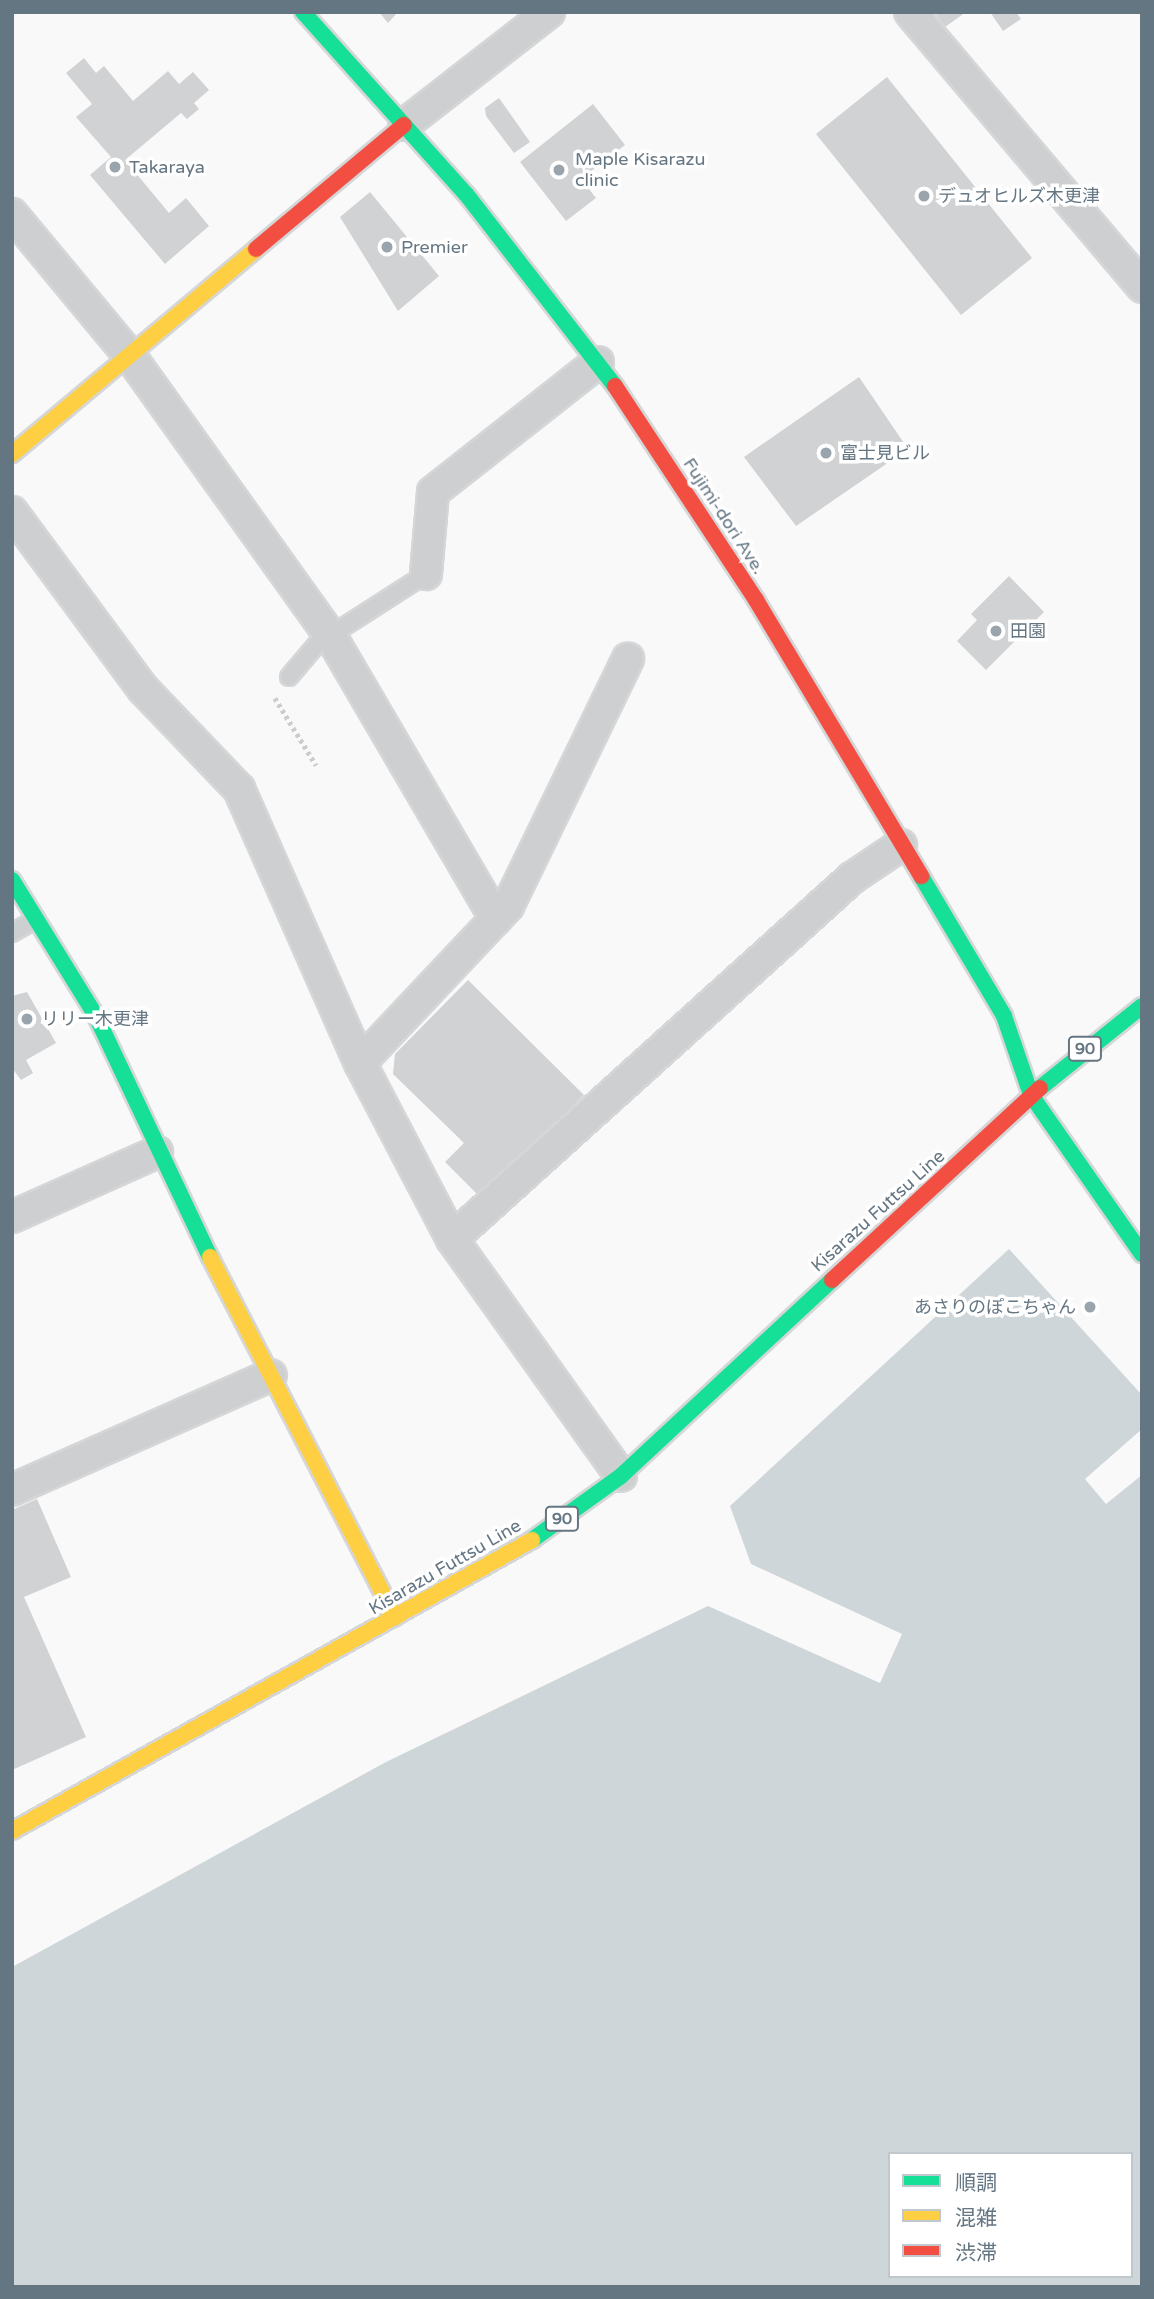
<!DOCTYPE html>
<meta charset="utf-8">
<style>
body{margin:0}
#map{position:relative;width:1154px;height:2299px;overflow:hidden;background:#f9f9f9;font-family:"Varela Round","Noto Sans JP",sans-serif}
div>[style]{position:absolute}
.water>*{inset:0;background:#ced6d9}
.building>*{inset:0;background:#d0d2d3}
.path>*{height:4.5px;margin-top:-2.25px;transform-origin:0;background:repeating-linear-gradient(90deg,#cbcccd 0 3.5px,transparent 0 7px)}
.roads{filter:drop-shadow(2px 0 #d5d6d7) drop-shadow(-2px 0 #d5d6d7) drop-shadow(0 2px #d5d6d7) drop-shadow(0 -2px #d5d6d7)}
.lane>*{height:16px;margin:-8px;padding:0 8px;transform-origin:8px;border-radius:8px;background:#cecfd0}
.street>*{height:30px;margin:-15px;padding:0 15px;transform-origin:15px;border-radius:15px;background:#cecfd0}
.fast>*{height:16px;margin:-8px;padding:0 8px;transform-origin:8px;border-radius:8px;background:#16e098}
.slow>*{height:16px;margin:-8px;padding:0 8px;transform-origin:8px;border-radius:8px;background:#ffcf43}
.jam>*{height:16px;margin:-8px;padding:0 8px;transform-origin:8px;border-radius:8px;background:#f24e42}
.dots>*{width:19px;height:19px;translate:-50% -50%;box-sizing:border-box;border:4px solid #fff;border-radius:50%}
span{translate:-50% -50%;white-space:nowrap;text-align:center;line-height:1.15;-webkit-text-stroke:7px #fff;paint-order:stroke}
.shield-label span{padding:2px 5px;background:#fff;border:2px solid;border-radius:5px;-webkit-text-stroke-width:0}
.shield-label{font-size:16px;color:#657683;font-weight:700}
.poi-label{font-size:18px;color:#657683}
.left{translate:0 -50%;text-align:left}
.right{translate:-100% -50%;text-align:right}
.street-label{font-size:18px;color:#657683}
.frame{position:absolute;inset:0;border:14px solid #657683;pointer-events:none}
.legend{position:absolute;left:888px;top:2152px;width:245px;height:126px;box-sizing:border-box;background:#fff;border:2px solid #c1c8cd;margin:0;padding:9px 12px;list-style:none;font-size:21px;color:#657683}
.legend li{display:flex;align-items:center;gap:14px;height:35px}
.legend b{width:35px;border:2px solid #c1c8cd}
</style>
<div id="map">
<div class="water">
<div style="clip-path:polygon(evenodd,1009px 1249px,1142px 1395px,1142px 1429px,1085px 1479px,1106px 1504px,1142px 1475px,1142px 2287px,12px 2287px,12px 1967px,386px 1762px,708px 1606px,880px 1683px,902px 1634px,751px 1564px,730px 1506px,1009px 1249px,890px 2154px,1131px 2154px,1131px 2276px,890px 2276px,890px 2154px)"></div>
</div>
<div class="building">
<div style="clip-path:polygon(379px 12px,398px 12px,388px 23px)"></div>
<div style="clip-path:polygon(934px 12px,966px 12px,945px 27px)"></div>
<div style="clip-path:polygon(990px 12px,1016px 12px,1021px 19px,1003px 31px)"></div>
<div style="clip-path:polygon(84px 58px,96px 73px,104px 66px,133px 101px,168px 71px,179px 84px,193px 72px,209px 90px,194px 103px,199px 109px,187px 119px,181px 113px,125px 160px,169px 213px,186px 198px,209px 226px,165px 264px,90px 175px,111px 157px,76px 117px,92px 104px,66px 73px)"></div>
<div style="clip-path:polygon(887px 77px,1032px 258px,961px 315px,816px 134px)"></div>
<div style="clip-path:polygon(499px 98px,530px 142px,514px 153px,486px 116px,485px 108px)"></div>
<div style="clip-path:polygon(593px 104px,625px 145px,581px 179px,596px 198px,566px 221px,520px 162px)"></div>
<div style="clip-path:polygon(370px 192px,439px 276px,398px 311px,340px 217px)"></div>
<div style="clip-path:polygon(859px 377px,908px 449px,796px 526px,744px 457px)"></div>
<div style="clip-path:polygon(1009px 576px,1044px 612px,986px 670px,957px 641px,977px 620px,971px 614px)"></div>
<div style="clip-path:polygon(468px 980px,584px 1095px,482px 1199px,445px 1162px,464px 1143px,393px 1074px,395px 1054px)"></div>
<div style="clip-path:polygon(27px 992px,56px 1043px,26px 1060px,33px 1073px,21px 1080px,12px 1068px,12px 996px)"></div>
<div style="clip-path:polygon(37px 1499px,71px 1577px,24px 1597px,86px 1737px,12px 1770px,12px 1510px)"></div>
</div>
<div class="path">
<div style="left:275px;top:698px;width:79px;rotate:58.5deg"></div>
</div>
<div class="roads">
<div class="lane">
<div style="left:289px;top:677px;width:43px;rotate:-49.7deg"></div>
<div style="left:317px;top:644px;width:130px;rotate:-32.7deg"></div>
<div style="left:12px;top:933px;width:28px;rotate:-30deg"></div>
</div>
<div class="street">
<div style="left:910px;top:12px;width:360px;rotate:49.8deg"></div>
<div style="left:404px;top:125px;width:184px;rotate:-37.9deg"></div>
<div style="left:12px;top:214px;width:185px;rotate:50.3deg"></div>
<div style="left:130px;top:356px;width:343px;rotate:54.4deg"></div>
<div style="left:330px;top:635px;width:329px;rotate:59.7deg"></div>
<div style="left:12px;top:512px;width:220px;rotate:53.5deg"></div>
<div style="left:143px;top:689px;width:139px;rotate:46.2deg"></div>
<div style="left:239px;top:789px;width:300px;rotate:66.2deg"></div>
<div style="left:360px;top:1063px;width:199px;rotate:62.4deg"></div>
<div style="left:452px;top:1239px;width:291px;rotate:54.5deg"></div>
<div style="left:426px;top:574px;width:82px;rotate:-85.1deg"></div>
<div style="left:433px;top:492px;width:210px;rotate:-38.2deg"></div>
<div style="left:360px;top:1063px;width:216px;rotate:-46.7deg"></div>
<div style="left:508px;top:906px;width:275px;rotate:-64.1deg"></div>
<div style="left:12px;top:1217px;width:159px;rotate:-24.1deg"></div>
<div style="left:452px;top:1239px;width:539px;rotate:-42.07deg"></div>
<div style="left:852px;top:878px;width:59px;rotate:-34deg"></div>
<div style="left:12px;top:1490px;width:283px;rotate:-23.9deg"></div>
</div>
<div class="fast">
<div style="left:303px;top:12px;width:244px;rotate:48.2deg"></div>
<div style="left:466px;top:194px;width:243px;rotate:52.2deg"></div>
<div style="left:921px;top:876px;width:163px;rotate:59.3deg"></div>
<div style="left:1004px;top:1016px;width:83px;rotate:71.1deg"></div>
<div style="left:1031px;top:1095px;width:194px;rotate:55.1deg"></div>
<div style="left:12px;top:880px;width:160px;rotate:58.3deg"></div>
<div style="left:96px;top:1016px;width:267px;rotate:64.7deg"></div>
<div style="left:1040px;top:1088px;width:131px;rotate:-38.8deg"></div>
<div style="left:532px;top:1540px;width:110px;rotate:-35.7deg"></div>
<div style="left:621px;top:1476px;width:288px;rotate:-42.9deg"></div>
</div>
<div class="slow">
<div style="left:12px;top:454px;width:319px;rotate:-40deg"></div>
<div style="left:210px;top:1257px;width:405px;rotate:62.8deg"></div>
<div style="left:12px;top:1831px;width:596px;rotate:-29.23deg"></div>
</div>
<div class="jam">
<div style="left:256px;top:249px;width:193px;rotate:-40deg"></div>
<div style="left:615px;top:386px;width:256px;rotate:56.6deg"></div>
<div style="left:756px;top:600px;width:322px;rotate:59.1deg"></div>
<div style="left:832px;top:1280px;width:283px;rotate:-42.7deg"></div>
</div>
</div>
<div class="dots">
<div style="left:115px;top:167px;background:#99a4ac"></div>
<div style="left:559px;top:170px;background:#99a4ac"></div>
<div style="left:924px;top:196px;background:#99a4ac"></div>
<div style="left:387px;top:247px;background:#99a4ac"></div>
<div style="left:826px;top:453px;background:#99a4ac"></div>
<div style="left:996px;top:631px;background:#99a4ac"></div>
<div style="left:27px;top:1019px;background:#99a4ac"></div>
<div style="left:1090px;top:1307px;background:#99a4ac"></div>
</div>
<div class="shield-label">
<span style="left:1085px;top:1049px">90</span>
<span style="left:562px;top:1519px">90</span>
</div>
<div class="poi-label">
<span class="left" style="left:575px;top:170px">Maple Kisarazu<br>clinic</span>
<span class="left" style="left:129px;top:167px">Takaraya</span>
<span class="left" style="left:938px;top:196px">デュオヒルズ木更津</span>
<span class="left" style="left:401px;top:247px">Premier</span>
<span class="left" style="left:840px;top:453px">富士見ビル</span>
<span class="left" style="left:1010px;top:631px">田園</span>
<span class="left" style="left:41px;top:1019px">リリー木更津</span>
<span class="right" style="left:1076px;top:1307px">あさりのぽこちゃん</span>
</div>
<div class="street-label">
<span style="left:724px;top:516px;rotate:57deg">Fujimi-dori Ave.</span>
<span style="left:878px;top:1211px;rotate:-42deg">Kisarazu Futtsu Line</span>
<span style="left:445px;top:1567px;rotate:-30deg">Kisarazu Futtsu Line</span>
</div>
<div class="frame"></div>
<ul class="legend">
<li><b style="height:9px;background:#16e098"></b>順調</li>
<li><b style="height:9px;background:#ffcf43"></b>混雑</li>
<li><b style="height:9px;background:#f24e42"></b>渋滞</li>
</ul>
</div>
